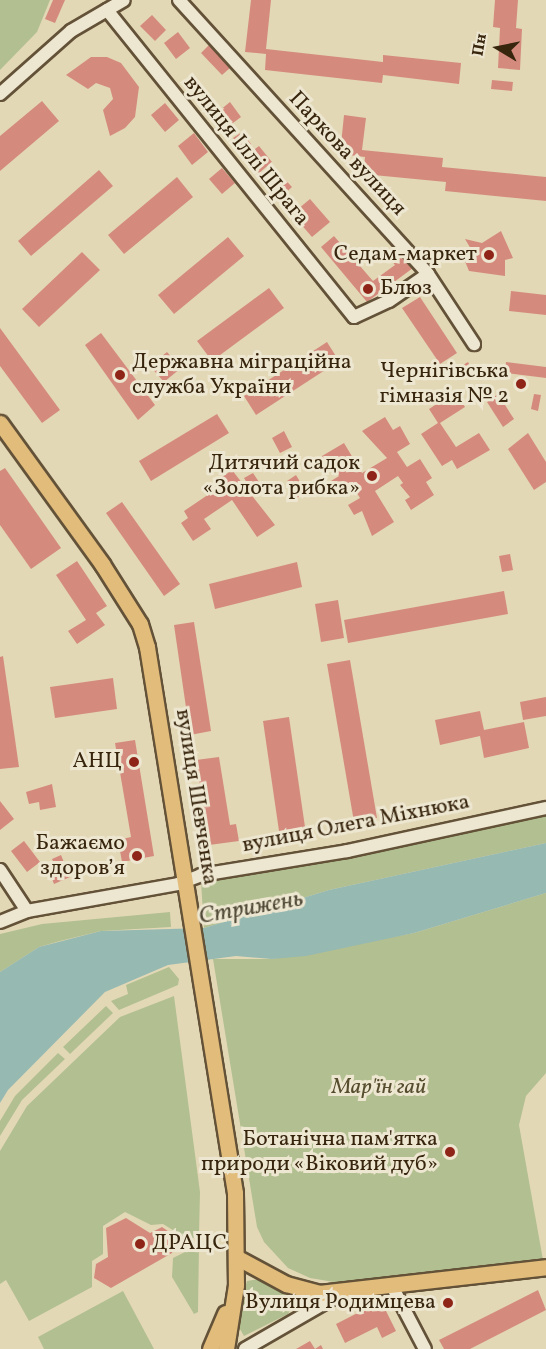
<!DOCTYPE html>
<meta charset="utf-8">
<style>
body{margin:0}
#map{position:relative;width:546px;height:1349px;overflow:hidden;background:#e3d8b6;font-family:Vollkorn,serif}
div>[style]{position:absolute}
.green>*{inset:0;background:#b2bf90}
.water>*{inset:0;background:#96b9b2}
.building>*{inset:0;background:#d48b7e}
.roads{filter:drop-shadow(2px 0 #635238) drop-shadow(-2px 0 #635238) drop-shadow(0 2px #635238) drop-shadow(0 -2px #635238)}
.minor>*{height:12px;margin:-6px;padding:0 6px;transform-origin:6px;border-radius:6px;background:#ede6d0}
.major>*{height:15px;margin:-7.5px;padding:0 7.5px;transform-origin:7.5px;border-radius:7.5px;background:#e2bc7b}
.dots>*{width:16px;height:16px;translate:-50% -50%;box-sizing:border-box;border:3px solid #ede6d0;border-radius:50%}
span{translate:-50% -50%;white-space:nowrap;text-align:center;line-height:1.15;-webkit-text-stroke:6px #ede6d0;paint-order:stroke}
.street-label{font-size:22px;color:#38250e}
.poi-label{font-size:22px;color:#38250e}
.right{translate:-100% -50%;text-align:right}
.left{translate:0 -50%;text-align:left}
.park-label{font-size:22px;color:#564c2e;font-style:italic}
.water-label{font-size:24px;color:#504a37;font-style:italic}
.north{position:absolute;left:468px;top:18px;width:60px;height:60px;-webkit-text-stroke:4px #ede6d0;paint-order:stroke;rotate:280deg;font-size:16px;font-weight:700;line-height:24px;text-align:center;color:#38250e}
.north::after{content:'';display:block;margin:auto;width:21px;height:27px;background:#38250e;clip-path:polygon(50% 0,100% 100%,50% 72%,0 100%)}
</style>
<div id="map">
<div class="green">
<div style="clip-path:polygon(0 0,50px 0,37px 32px,0 70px)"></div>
<div style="clip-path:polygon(546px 814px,546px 843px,329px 890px,204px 928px,201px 882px,356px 855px)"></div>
<div style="clip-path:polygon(546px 893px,546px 1073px,526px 1096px,519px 1125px,543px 1260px,340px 1283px,310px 1278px,288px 1268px,264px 1242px,257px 1227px,213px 959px,272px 959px,414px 933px)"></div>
<div style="clip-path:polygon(170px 912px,171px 927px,101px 931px,60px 941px,39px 947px,0 972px,0 934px,42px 924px)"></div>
<div style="clip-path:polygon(169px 967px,179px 979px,178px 985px,119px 1010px,111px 1001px,128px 994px,126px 985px)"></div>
<div style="clip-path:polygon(174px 996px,200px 1192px,199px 1235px,189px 1240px,163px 1224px,151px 1225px,125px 1212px,103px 1226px,103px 1254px,92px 1261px,92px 1287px,29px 1321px,6px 1280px,0 1284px,0 1151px,27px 1106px,120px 1017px)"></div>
<div style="clip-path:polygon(106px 1006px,113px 1013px,70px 1054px,63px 1047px)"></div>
<div style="clip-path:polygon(58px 1053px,65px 1059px,22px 1100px,0 1136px,0 1121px,15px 1096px)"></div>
<div style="clip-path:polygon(199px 1245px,198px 1312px,194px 1314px,172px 1277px,173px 1258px)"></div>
<div style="clip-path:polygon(260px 1279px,288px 1296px,293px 1305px,288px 1314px,244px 1336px,237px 1324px,245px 1288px,247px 1281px)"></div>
<div style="clip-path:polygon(123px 1291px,154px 1349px,44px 1349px,38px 1337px)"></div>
</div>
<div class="water">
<div style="clip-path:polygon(546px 843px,546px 893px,414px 933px,306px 956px,272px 959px,236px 956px,168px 965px,105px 992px,8px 1090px,0 1103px,0 972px,39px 947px,101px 931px,204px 928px,329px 890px)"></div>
</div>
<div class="building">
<div style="clip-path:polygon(53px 0,65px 0,55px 23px,45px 19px)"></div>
<div style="clip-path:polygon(251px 0,271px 0,266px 49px,383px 62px,383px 55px,461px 63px,459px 84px,383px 75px,382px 83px,265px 70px,266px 54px,245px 52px)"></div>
<div style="clip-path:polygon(495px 0,518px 0,516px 28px,522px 29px,520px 70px,498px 68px,500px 28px,493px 27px)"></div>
<div style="clip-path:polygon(152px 15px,166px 30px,155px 41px,140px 26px)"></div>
<div style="clip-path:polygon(178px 32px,190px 48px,176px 59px,164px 43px)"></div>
<div style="clip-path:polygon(209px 45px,230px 68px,222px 75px,201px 53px)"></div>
<div style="clip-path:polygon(91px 57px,107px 57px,121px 63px,139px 87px,135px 117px,125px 128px,110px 136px,103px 110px,113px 99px,110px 88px,96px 83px,88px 89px,66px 75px)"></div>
<div style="clip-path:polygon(492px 80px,513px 82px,512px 91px,491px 89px)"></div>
<div style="clip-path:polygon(42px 101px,59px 121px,0 171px,0 136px)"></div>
<div style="clip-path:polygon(230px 102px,241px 117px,225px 129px,214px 115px)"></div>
<div style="clip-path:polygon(165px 103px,179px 120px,165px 132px,151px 115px)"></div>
<div style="clip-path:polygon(344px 115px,366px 118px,362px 150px,443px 158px,442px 167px,546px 177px,546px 201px,445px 191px,446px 182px,363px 174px,365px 157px,340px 154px)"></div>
<div style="clip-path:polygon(242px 132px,251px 144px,243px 150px,233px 138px)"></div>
<div style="clip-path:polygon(194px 133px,208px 152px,192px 165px,178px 146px)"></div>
<div style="clip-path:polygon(259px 146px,272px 162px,259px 173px,246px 156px)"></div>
<div style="clip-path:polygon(222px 168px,235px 183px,222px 194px,209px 179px)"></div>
<div style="clip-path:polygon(99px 170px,113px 186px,31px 256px,18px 241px)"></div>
<div style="clip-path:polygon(279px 173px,292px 187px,279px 199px,266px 186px)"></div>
<div style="clip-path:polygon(177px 177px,193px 197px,124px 254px,108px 235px)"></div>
<div style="clip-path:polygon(310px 199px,330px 222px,312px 237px,292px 214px)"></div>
<div style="clip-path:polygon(501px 231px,513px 258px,505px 260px,505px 276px,469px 271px,464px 259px,471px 249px,465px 239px,482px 243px)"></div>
<div style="clip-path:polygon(334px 236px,373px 281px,395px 265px,388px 256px,399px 249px,413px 268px,367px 302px,321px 247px)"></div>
<div style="clip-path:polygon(228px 237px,244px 256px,174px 314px,158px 295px)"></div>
<div style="clip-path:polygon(82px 252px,100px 270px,39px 327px,22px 309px)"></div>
<div style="clip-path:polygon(269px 288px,284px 308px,212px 361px,197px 341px)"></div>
<div style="clip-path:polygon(511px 291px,546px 295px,546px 315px,509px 311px)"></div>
<div style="clip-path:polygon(420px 297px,457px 353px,440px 364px,402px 308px)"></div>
<div style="clip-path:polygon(0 328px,60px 410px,42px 423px,0 366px)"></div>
<div style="clip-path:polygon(101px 333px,155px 405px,138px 420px,85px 345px)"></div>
<div style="clip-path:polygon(327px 342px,339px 361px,256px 415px,244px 396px)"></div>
<div style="clip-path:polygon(167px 352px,181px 368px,164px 382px,150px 366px)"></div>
<div style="clip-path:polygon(468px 362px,471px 368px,461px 374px,458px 368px)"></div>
<div style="clip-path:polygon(506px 362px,546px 367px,546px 378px,505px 373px)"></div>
<div style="clip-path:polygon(455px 392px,465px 407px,440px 423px,456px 447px,479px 433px,490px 450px,457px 469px,452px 460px,442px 466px,421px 434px,438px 423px,429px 409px)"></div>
<div style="clip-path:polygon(498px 394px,514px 419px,503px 427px,487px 402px)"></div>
<div style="clip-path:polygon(534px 394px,541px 395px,538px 411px,531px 409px)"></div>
<div style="clip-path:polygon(217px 414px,229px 433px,151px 481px,139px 461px)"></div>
<div style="clip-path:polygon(385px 417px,393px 430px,400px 426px,410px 444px,397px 452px,407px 467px,420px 459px,432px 478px,426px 482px,434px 495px,411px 510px,405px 500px,410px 497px,400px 485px,403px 483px,398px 476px,375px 491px,394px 522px,372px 536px,362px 511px,354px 515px,348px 505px,360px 498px,350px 482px,337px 490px,331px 481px,339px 476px,322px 456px,344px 443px,362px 473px,387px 458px,362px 431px)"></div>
<div style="clip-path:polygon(284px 431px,292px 447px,280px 453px,272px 438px)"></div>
<div style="clip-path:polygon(528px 433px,546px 462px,546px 482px,534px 490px,508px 449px)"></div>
<div style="clip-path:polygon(5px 468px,61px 548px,31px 569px,0 525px,0 471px)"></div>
<div style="clip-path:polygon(232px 470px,275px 525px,257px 537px,232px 500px,204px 519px,211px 529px,193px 541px,181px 523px,188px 518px,184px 511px,221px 486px,217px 481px)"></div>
<div style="clip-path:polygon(253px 473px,259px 482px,250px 488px,244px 478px)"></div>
<div style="clip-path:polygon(296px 475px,306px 492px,297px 498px,287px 481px)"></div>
<div style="clip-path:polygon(122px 502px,180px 584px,164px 596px,106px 513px)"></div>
<div style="clip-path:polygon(510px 554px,513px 570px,502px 572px,499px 556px)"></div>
<div style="clip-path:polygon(77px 561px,107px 606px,96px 613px,105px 625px,77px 644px,68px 631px,86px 620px,56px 575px)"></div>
<div style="clip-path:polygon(297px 562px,302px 587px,215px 609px,209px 584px)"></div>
<div style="clip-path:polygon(504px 591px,508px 614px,348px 643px,344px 620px)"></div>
<div style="clip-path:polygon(338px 600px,344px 638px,321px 642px,315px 604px)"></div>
<div style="clip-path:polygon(194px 622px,211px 731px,190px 735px,174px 625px)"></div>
<div style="clip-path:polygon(3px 656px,19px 767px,0 769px,0 657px)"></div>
<div style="clip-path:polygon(350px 660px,377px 818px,354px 822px,327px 664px)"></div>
<div style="clip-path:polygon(113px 678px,117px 709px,55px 718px,50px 687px)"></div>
<div style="clip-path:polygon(546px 697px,546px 716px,523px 720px,520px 702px)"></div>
<div style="clip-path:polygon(480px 711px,484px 730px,524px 722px,529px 748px,484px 758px,480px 736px,440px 745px,435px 720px)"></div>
<div style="clip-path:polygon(289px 717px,305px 827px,279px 831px,263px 721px)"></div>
<div style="clip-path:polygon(135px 740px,154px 856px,122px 862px,118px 840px,131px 837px,115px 743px)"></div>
<div style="clip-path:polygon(219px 757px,230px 825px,236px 824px,239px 841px,209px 845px,196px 760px)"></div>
<div style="clip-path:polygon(52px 784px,56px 807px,40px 810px,39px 802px,29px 804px,26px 792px)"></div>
<div style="clip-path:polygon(0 801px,14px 819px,0 830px)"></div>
<div style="clip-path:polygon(24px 841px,40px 862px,27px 872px,11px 851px)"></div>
<div style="clip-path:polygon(61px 855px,70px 877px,54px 884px,48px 869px,55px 866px,52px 859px)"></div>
<div style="clip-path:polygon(126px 1218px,150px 1233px,162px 1227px,175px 1236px,172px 1253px,111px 1288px,94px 1278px,96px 1264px,108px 1257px,106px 1228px)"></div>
<div style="clip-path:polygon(538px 1290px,546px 1310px,470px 1349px,444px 1349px,439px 1340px)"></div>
<div style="clip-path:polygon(381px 1301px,396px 1331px,382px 1338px,377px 1327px,345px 1343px,336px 1324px)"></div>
<div style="clip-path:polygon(310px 1341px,315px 1349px,321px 1345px,323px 1349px,296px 1349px)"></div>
</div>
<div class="roads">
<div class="minor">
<div style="left:179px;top:0;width:370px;rotate:47.7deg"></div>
<div style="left:428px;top:274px;width:84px;rotate:56.7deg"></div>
<div style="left:107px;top:10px;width:394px;rotate:51.2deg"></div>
<div style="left:354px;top:317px;width:38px;rotate:-25deg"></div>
<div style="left:389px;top:301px;width:47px;rotate:-34.7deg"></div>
<div style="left:0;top:94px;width:95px;rotate:-41.6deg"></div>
<div style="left:71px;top:31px;width:61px;rotate:-30.3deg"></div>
<div style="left:0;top:870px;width:49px;rotate:56.6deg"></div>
<div style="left:0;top:922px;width:29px;rotate:-22deg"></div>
<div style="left:27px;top:911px;width:153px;rotate:-10.1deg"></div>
<div style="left:178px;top:884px;width:25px;rotate:-21deg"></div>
<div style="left:201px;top:875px;width:148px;rotate:-9.3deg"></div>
<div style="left:347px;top:851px;width:204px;rotate:-12.2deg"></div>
<div style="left:392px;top:1286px;width:71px;rotate:62.4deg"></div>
<div style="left:245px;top:1349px;width:112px;rotate:-30deg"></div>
</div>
<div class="major">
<div style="left:0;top:423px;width:174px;rotate:54.1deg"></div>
<div style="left:102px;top:564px;width:71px;rotate:57.7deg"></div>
<div style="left:140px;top:624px;width:24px;rotate:73deg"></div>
<div style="left:147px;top:647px;width:553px;rotate:80.84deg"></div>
<div style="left:235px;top:1193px;width:92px;rotate:89.4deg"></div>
<div style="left:236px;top:1285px;width:65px;rotate:98.9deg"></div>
<div style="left:236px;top:1257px;width:57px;rotate:28.4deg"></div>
<div style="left:286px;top:1284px;width:34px;rotate:15deg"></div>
<div style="left:319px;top:1293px;width:228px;rotate:-6.5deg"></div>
<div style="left:210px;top:1349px;width:39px;rotate:-67deg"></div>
</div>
</div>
<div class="dots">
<div style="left:489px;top:255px;background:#8f2418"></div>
<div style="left:368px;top:289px;background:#8f2418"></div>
<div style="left:120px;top:375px;background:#8f2418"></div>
<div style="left:521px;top:384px;background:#8f2418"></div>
<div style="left:372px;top:476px;background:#8f2418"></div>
<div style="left:134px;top:762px;background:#8f2418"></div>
<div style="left:137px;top:856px;background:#8f2418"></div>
<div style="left:450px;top:1152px;background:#8f2418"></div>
<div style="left:140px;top:1244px;background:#8f2418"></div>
<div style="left:448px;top:1303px;background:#8f2418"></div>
</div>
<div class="street-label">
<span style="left:246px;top:151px;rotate:51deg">вулиця Іллі Шрага</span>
<span style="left:347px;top:154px;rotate:47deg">Паркова вулиця</span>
<span style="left:196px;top:797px;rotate:81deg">вулиця Шевченка</span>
<span style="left:356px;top:824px;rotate:-11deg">вулиця Олега Міхнюка</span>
</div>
<div class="poi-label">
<span class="right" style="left:477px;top:255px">Седам-маркет</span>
<span class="left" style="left:380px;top:289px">Блюз</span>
<span class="left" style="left:132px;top:375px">Державна міграційна<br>служба України</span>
<span class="right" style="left:509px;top:384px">Чернігівська<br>гімназія № 2</span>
<span class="right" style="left:360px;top:476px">Дитячий садок<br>«Золота рибка»</span>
<span class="right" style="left:122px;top:762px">АНЦ</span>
<span class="right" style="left:125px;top:856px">Бажаємо<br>здоров’я</span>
<span class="right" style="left:438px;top:1152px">Ботанічна пам'ятка<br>природи «Віковий дуб»</span>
<span class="left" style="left:152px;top:1244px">ДРАЦС</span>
<span class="right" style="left:436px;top:1303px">Вулиця Родимцева</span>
</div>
<div class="park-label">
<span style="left:379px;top:1088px">Мар'їн гай</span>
</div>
<div class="water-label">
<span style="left:251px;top:909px;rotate:-10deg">Стрижень</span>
</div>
<div class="north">Пн</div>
</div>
